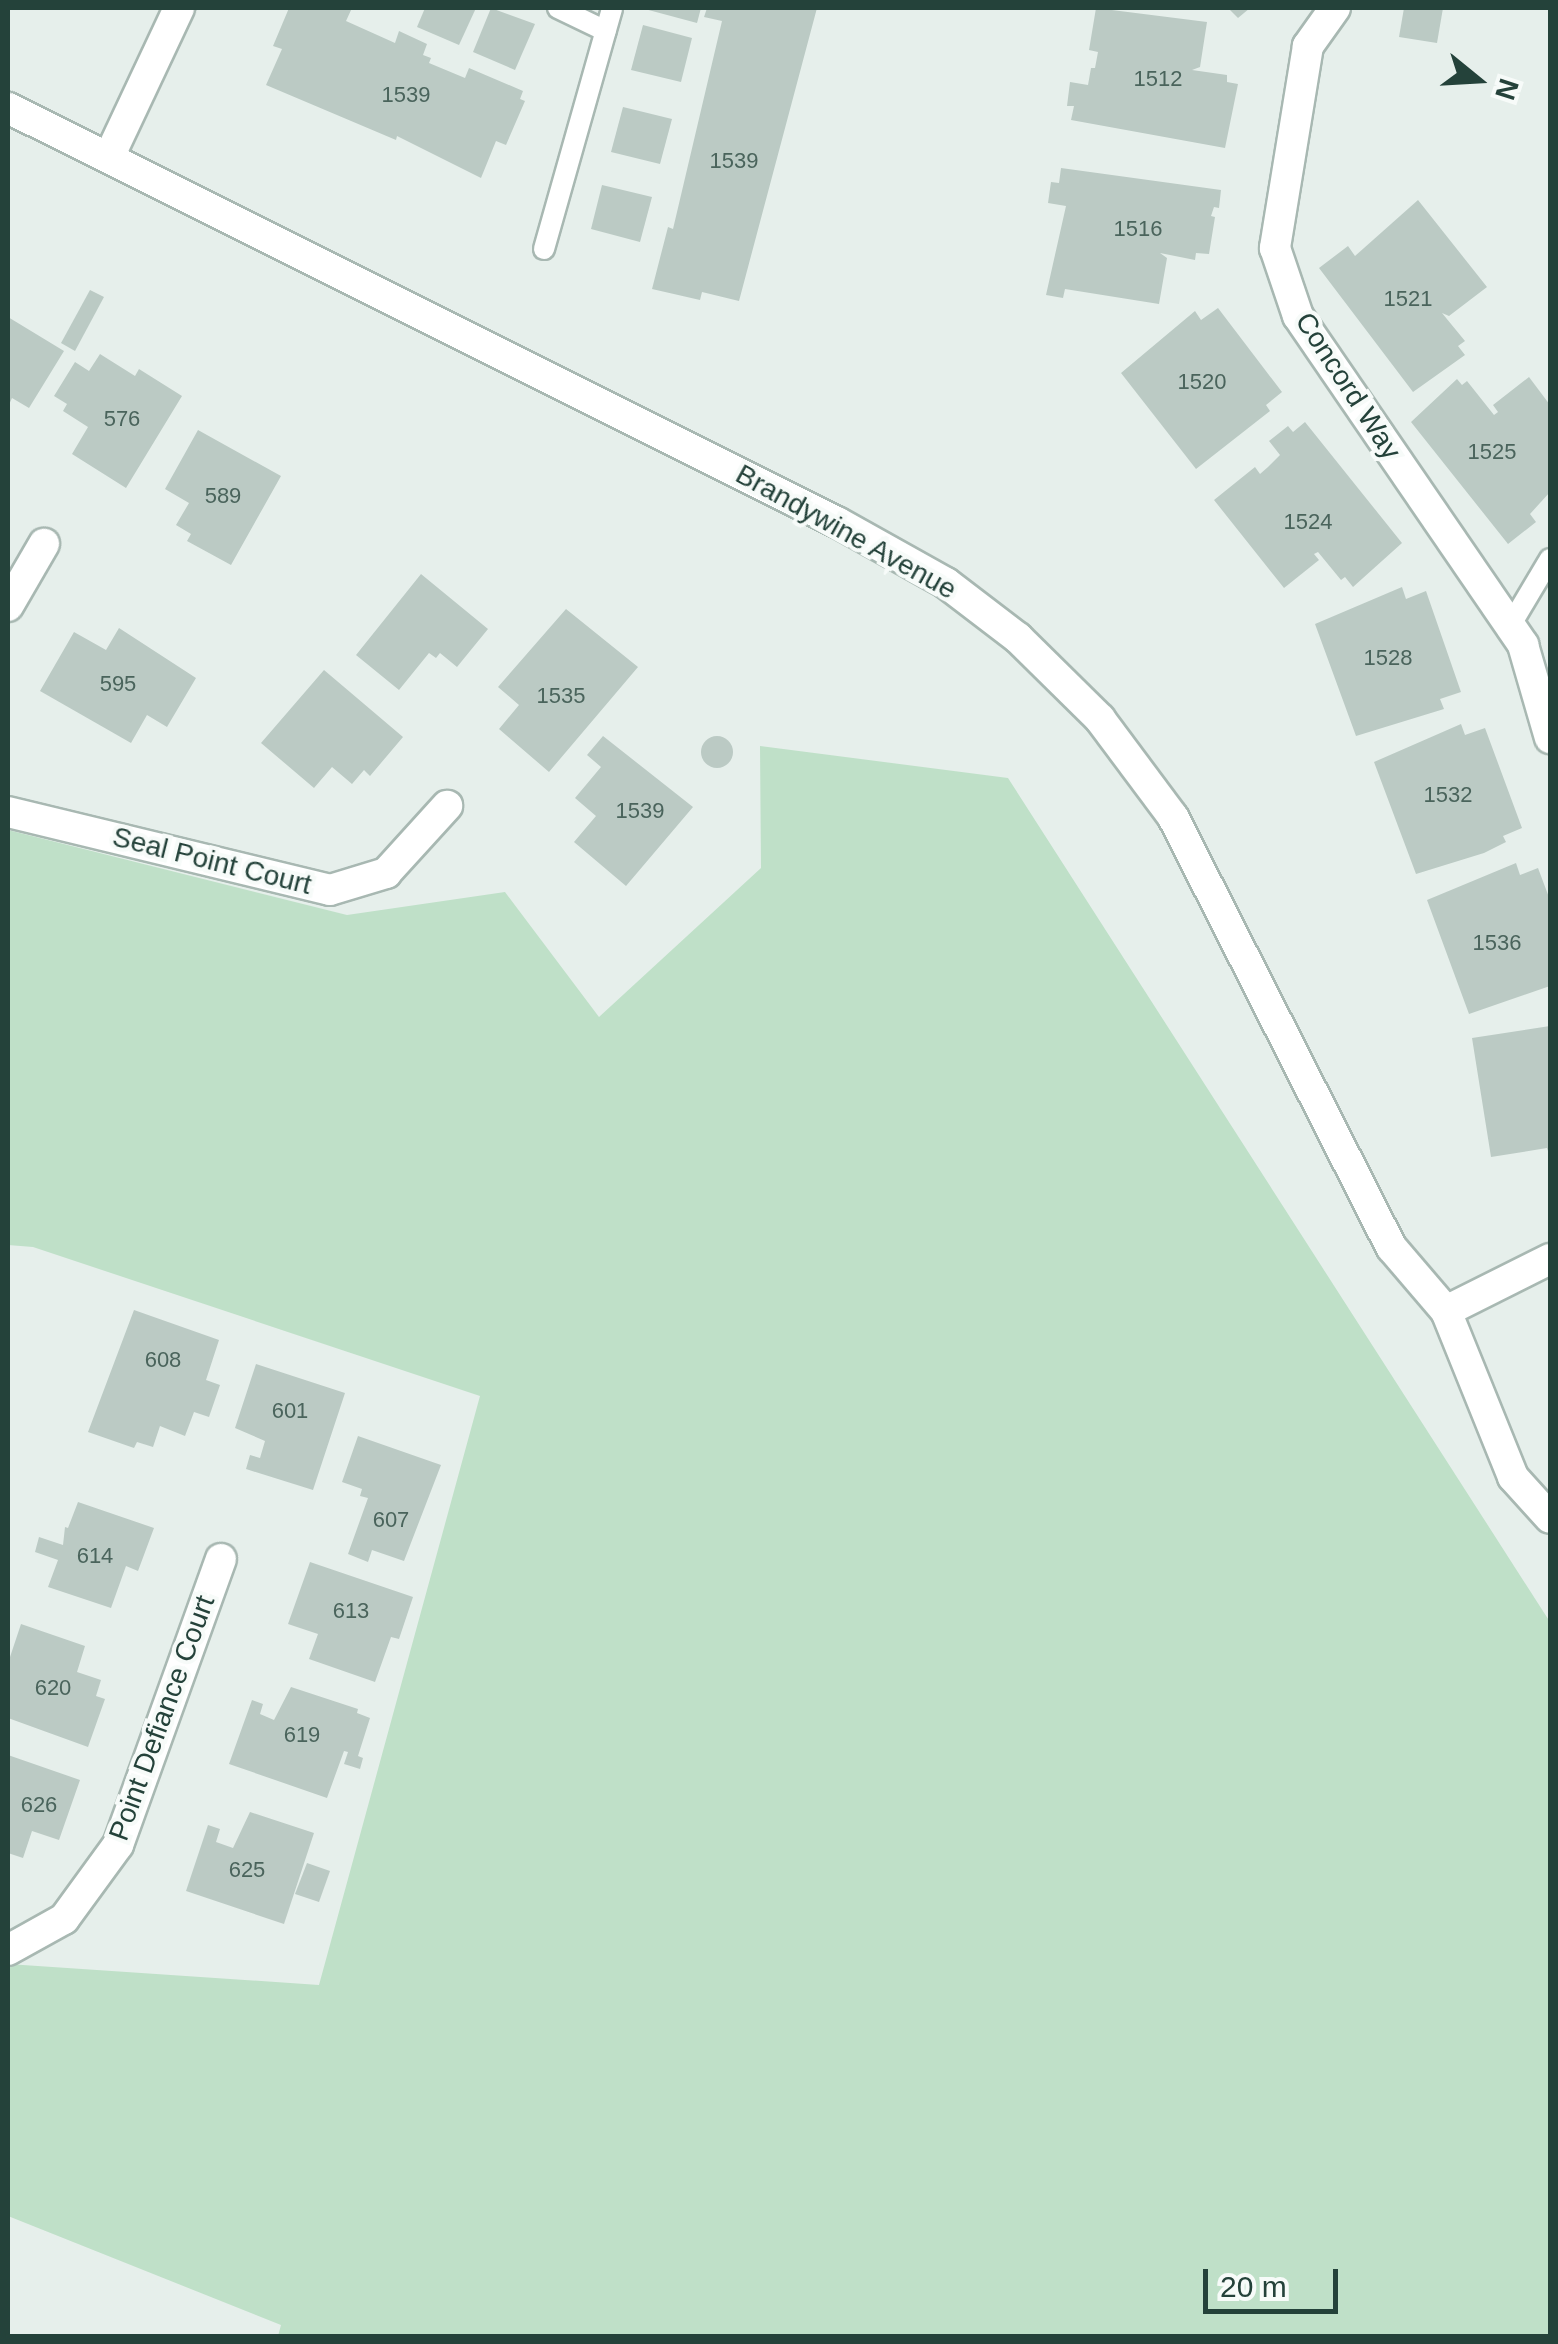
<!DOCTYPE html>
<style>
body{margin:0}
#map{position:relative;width:1558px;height:2344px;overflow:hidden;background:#e6efeb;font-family:Arial,sans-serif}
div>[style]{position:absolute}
.green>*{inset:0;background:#bfe0c8}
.building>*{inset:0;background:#bbcac4}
.round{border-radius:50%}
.roads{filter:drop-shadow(2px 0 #a8b8b2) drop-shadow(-2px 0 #a8b8b2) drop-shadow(0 2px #a8b8b2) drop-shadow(0 -2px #a8b8b2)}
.service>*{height:20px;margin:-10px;padding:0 10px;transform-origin:10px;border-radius:10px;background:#fff}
.minor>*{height:30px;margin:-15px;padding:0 15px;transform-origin:15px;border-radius:15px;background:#fff}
.tertiary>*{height:30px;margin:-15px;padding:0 15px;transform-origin:15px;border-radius:15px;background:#fff}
span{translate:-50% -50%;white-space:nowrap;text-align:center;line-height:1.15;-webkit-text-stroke:8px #f7fbf9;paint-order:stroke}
.number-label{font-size:22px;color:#4a645c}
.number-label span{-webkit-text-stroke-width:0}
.street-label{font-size:28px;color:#24423a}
.frame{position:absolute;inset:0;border:10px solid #24423a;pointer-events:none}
.north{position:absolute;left:1428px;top:30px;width:100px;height:100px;-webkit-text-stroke:8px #f7fbf9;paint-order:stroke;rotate:108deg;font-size:28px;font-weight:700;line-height:40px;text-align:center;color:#24423a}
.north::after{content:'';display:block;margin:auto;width:35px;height:45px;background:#24423a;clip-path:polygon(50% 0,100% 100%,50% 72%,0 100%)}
.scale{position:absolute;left:1203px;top:2269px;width:135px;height:45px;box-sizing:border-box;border:5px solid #24423a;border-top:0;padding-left:12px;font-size:30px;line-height:35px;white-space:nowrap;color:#24423a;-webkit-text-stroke:8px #f7fbf9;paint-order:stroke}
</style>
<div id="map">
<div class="green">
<div style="clip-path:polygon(760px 746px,1008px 778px,1550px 1622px,1550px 2336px,278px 2336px,281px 2325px,8px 2216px,8px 1964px,319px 1985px,480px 1396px,33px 1247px,8px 1245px,8px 830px,347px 915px,505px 892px,599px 1017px,761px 868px)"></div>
</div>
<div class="building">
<div style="clip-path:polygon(289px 8px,352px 8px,346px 21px,395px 43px,399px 31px,427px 44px,423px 55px,431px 58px,429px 63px,465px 78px,469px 68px,523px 91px,520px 99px,525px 101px,506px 145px,496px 141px,481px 178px,397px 136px,396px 140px,266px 85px,282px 49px,273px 46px)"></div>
<div style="clip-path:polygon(425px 8px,476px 8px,459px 45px,417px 27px)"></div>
<div style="clip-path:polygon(491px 8px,535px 24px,515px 70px,473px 52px)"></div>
<div style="clip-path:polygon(641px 8px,701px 8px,697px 23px)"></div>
<div style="clip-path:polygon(707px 8px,817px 8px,739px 301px,702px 292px,700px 300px,652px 289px,668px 227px,673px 229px,722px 21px,704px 17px)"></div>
<div style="clip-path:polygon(1096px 8px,1207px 22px,1200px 67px,1192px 70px,1227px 75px,1227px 82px,1238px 84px,1225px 148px,1071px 120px,1074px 106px,1067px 106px,1070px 82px,1088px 85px,1091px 68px,1095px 68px,1098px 52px,1089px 50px)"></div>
<div style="clip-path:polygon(1228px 8px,1250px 8px,1238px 18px)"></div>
<div style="clip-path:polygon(1404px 8px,1443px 8px,1437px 43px,1399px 37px)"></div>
<div style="clip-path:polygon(643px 25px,692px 38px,681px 82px,631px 70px)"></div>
<div style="clip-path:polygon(623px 107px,672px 119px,660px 164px,611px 152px)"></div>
<div style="clip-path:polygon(1061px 168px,1221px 190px,1219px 208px,1214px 207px,1211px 216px,1215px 217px,1209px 254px,1196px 253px,1195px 260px,1160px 253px,1167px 258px,1159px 304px,1065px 289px,1063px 298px,1046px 295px,1066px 206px,1048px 203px,1051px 182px,1059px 183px)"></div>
<div style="clip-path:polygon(602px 185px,652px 197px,640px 242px,591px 229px)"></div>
<div style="clip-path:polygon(1418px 200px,1487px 287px,1449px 316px,1442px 313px,1465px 341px,1458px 346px,1465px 355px,1413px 392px,1319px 268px,1348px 246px,1355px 256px)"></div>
<div style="clip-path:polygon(90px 290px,104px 297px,75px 351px,61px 343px)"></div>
<div style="clip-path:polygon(1218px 308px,1282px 392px,1266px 405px,1270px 411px,1196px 469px,1121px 373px,1195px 311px,1201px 320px)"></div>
<div style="clip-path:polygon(8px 317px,64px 351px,29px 408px,12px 398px,8px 407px)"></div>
<div style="clip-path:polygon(100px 354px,135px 376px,139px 369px,182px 396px,126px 488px,72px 454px,88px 427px,63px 411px,67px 404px,54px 396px,75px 362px,89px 371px)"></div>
<div style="clip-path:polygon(1529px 377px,1550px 405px,1550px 492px,1530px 514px,1536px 522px,1508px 544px,1411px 422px,1457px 379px,1462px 385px,1467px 381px,1494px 415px,1498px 412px,1493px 405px)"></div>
<div style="clip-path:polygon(1305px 422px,1402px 543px,1353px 587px,1345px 577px,1341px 580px,1318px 552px,1314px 554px,1319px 560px,1284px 588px,1214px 500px,1255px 467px,1260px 474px,1268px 467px,1280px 455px,1269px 441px,1288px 426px,1293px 432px)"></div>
<div style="clip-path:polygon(198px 430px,281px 476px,231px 565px,187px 541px,191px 534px,176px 525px,189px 503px,165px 489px)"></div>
<div style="clip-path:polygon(421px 574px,488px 629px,457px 667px,440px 653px,436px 658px,429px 653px,399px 690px,356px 655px)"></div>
<div style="clip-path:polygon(1402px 587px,1406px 599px,1426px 591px,1461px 692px,1440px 699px,1444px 709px,1356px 736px,1315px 624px)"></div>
<div style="clip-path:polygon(566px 609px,638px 667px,549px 772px,499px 729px,519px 705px,498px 687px)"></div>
<div style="clip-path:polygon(119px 628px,196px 678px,167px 727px,147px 715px,131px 743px,40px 691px,74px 632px,106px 650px)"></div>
<div style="clip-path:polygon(324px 670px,403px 737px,370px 776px,364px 770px,352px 784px,332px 767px,314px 788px,261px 743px)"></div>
<div style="clip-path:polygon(1461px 724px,1465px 735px,1485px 728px,1522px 828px,1503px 836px,1506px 842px,1484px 853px,1416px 874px,1374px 762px)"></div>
<div style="clip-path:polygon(603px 736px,693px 807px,626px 886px,574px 842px,596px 816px,575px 798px,601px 767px,587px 755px)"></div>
<div class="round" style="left:701px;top:736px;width:32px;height:32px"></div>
<div style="clip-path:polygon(1516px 863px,1520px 875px,1538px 868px,1550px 900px,1550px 986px,1469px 1014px,1427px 900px)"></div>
<div style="clip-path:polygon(1550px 1026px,1550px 1157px,1547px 1148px,1491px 1157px,1472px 1038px)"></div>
<div style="clip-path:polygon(134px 1310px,219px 1340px,206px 1380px,220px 1385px,209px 1417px,194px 1412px,185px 1436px,160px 1426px,153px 1447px,137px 1442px,134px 1448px,88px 1432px)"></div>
<div style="clip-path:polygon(256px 1364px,345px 1393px,313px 1490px,246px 1469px,250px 1455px,260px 1458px,265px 1441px,235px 1428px)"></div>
<div style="clip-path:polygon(358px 1436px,441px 1465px,404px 1561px,372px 1550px,368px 1562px,348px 1554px,368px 1498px,360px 1496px,362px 1489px,342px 1482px)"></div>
<div style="clip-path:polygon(78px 1502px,154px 1528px,138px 1571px,126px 1566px,111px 1608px,48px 1587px,58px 1560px,35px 1552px,39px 1537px,63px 1545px,65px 1527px,68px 1528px)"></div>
<div style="clip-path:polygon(310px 1562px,413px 1597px,399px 1639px,391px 1637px,375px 1682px,309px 1659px,318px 1634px,288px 1624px)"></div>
<div style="clip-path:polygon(21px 1624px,85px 1646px,77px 1672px,101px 1680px,96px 1696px,105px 1699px,88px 1747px,8px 1718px,8px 1663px)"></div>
<div style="clip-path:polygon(291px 1687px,358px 1709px,357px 1713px,370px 1718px,358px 1756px,363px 1758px,360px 1769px,344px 1764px,348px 1752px,344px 1751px,327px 1798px,229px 1764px,252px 1700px,263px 1704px,260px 1714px,274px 1720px)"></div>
<div style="clip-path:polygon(8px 1755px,80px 1780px,59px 1840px,32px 1831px,23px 1858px,8px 1853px)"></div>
<div style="clip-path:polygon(250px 1812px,314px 1833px,284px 1924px,186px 1891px,208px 1825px,220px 1829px,216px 1842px,233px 1848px)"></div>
<div style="clip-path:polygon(307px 1863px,330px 1871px,319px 1902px,295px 1894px)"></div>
</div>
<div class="roads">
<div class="service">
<div style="left:558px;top:8px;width:53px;rotate:25.6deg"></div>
<div style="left:544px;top:249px;width:250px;rotate:-74.2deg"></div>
<div style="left:1510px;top:626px;width:78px;rotate:-59.2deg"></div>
</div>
<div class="minor">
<div style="left:1335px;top:8px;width:47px;rotate:125.4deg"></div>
<div style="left:1308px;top:46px;width:205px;rotate:99.3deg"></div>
<div style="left:1275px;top:248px;width:72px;rotate:71.3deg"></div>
<div style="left:1298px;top:316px;width:399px;rotate:55.6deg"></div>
<div style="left:1523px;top:645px;width:97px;rotate:73.8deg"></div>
<div style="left:109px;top:157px;width:165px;rotate:-64.8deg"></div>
<div style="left:8px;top:606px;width:72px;rotate:-59.9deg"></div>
<div style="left:8px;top:812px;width:331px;rotate:13.6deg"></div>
<div style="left:330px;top:890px;width:59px;rotate:-16.9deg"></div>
<div style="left:386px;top:873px;width:91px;rotate:-47.7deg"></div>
<div style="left:1446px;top:1311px;width:116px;rotate:-26.6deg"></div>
<div style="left:8px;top:1950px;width:64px;rotate:-29deg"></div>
<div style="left:64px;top:1919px;width:92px;rotate:-53.9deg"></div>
<div style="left:118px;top:1845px;width:304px;rotate:-70.2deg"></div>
</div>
<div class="tertiary">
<div style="left:8px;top:108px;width:927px;rotate:26.54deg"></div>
<div style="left:837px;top:522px;width:125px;rotate:29.2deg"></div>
<div style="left:946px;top:583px;width:91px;rotate:37.4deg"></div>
<div style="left:1018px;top:638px;width:115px;rotate:44.6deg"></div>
<div style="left:1100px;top:719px;width:122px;rotate:53.3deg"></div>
<div style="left:1173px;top:817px;width:483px;rotate:63.1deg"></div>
<div style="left:1392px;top:1248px;width:83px;rotate:49.4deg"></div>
<div style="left:1446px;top:1311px;width:179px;rotate:68deg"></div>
<div style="left:1513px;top:1477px;width:55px;rotate:47.9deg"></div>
</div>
</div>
<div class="number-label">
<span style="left:1158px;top:79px">1512</span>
<span style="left:406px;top:95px">1539</span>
<span style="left:734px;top:161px">1539</span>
<span style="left:1138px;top:229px">1516</span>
<span style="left:1408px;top:299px">1521</span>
<span style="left:1202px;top:382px">1520</span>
<span style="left:122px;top:419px">576</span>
<span style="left:1492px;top:452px">1525</span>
<span style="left:223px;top:496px">589</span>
<span style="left:1308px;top:522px">1524</span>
<span style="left:1388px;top:658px">1528</span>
<span style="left:118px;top:684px">595</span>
<span style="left:561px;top:696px">1535</span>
<span style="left:1448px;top:795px">1532</span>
<span style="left:640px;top:811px">1539</span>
<span style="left:1497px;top:943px">1536</span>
<span style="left:163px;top:1360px">608</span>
<span style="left:290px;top:1411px">601</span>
<span style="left:391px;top:1520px">607</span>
<span style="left:95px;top:1556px">614</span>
<span style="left:351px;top:1611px">613</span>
<span style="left:53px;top:1688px">620</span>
<span style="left:302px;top:1735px">619</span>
<span style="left:39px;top:1805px">626</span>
<span style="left:247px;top:1870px">625</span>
</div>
<div class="street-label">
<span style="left:1348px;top:386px;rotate:57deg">Concord Way</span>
<span style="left:846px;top:532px;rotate:29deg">Brandywine Avenue</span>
<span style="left:212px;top:861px;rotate:14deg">Seal Point Court</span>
<span style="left:162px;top:1718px;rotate:-70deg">Point Defiance Court</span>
</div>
<div class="frame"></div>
<div class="north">N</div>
<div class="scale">20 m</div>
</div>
